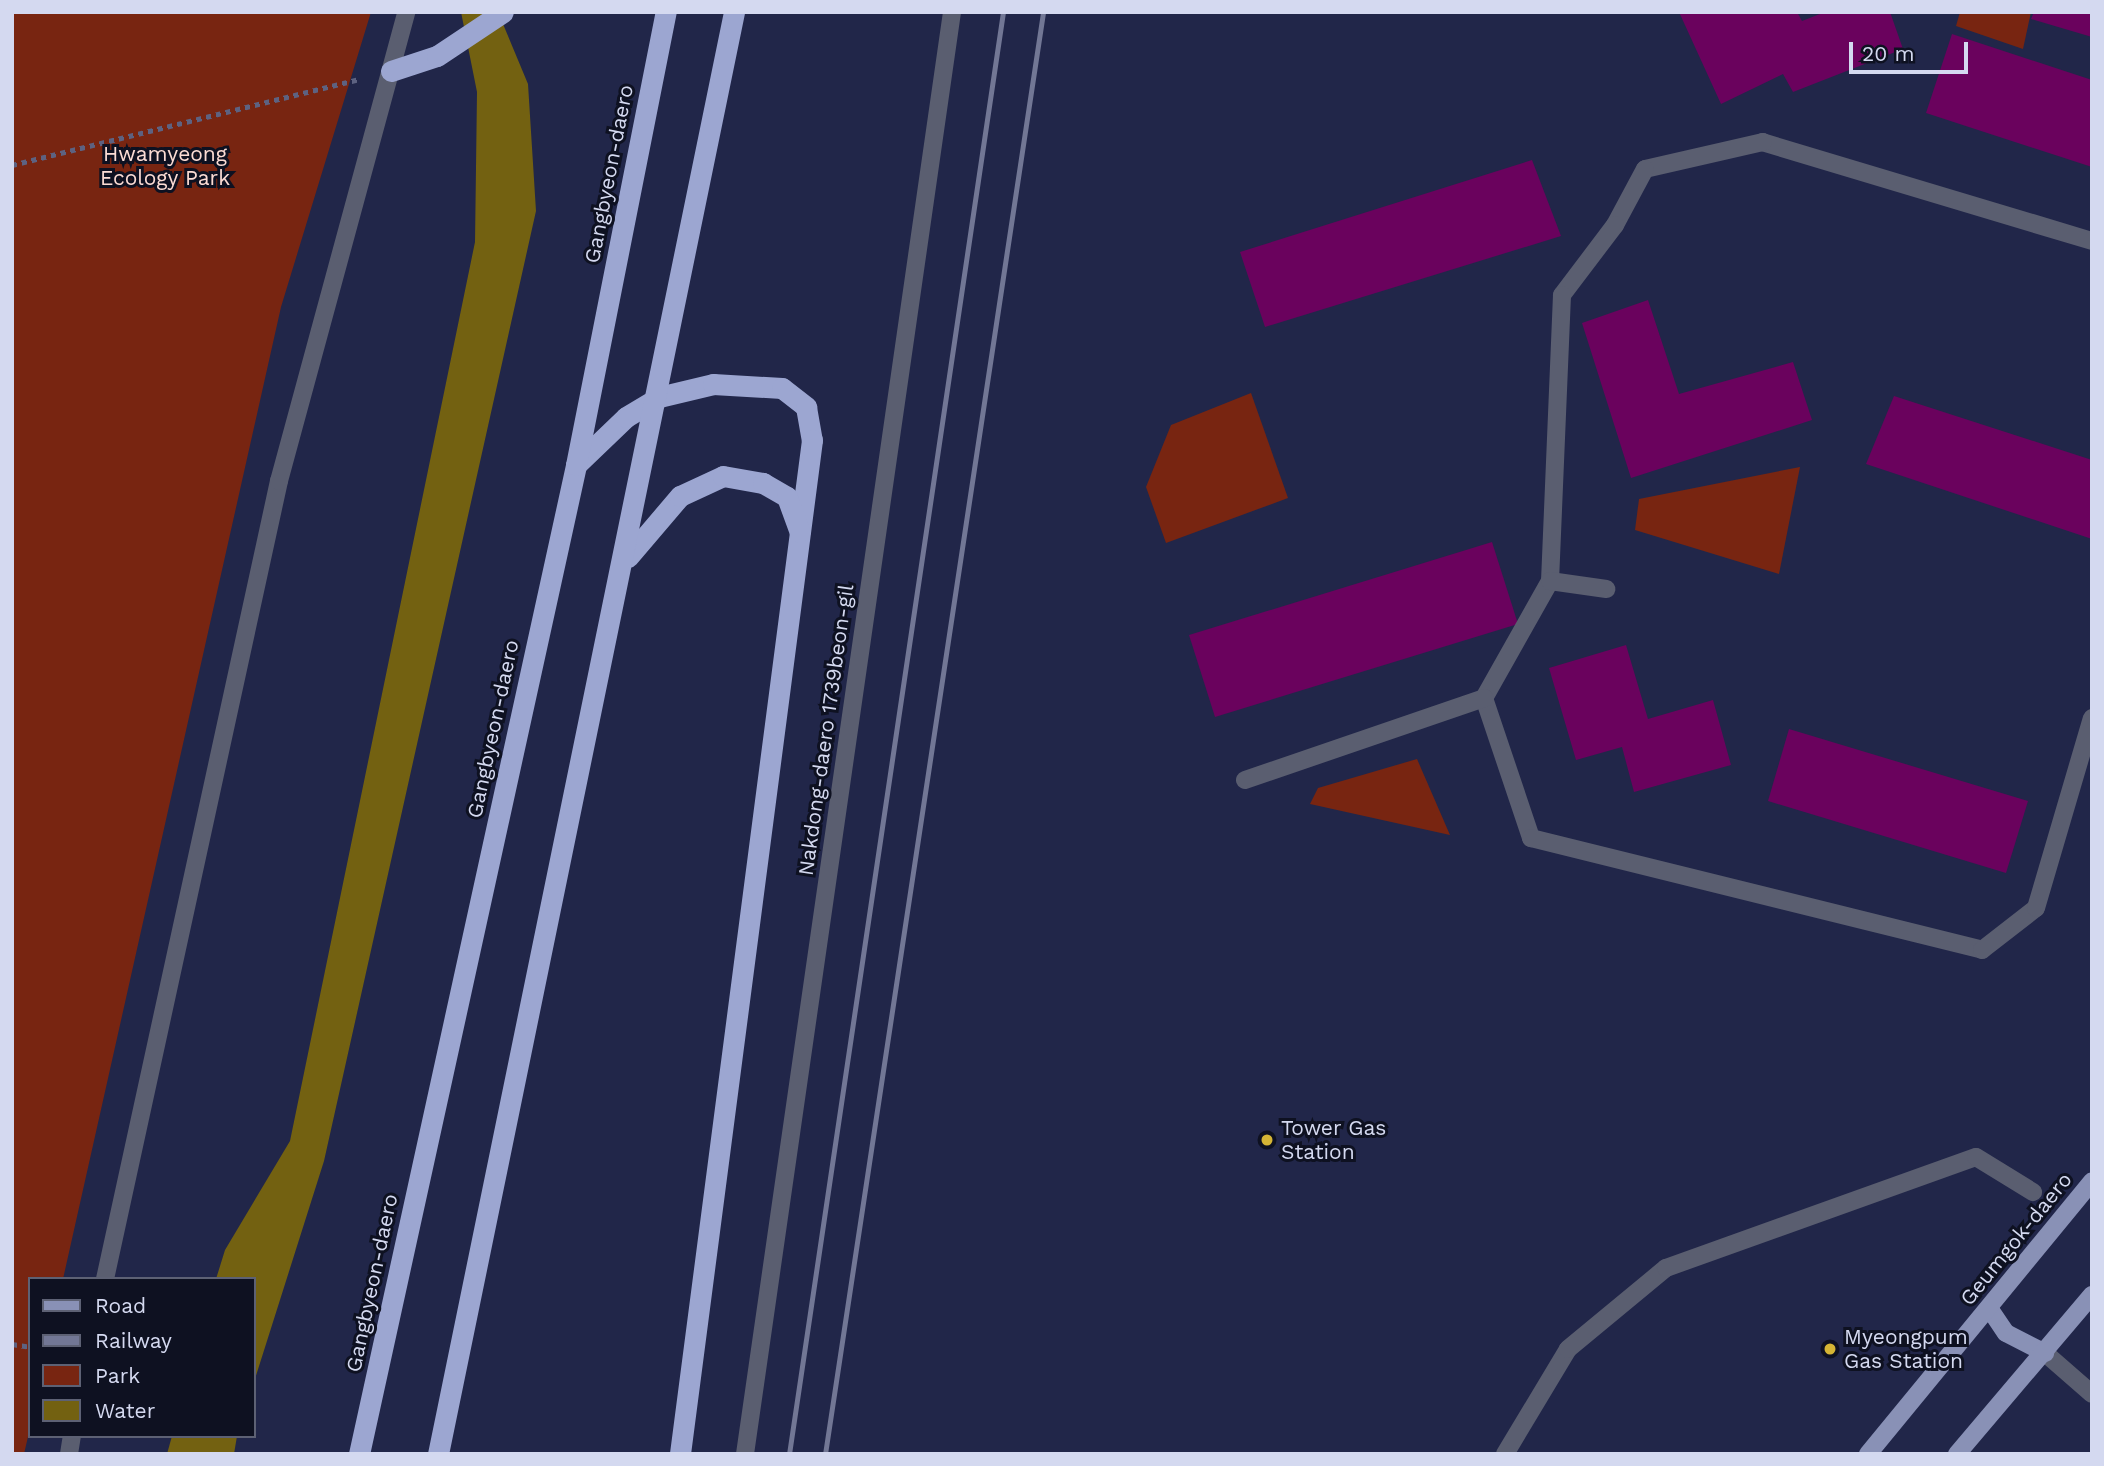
<!DOCTYPE html>
<style>
body{margin:0}
#map{position:relative;width:2104px;height:1466px;overflow:hidden;background:#212649;font-family:"Work Sans",sans-serif}
div>[style]{position:absolute}
.green>*{inset:0;background:#782511}
.water>*{inset:0;background:#736111}
.building>*{inset:0;background:#6a025d}
.path>*{height:4.5px;margin-top:-2.25px;transform-origin:0;background:repeating-linear-gradient(90deg,#5d6281 0 5px,transparent 0 10px)}
.minor>*{height:18px;margin:-9px;padding:0 9px;transform-origin:9px;border-radius:9px;background:#5a5e70}
.major>*{height:18px;margin:-9px;padding:0 9px;transform-origin:9px;border-radius:9px;background:#8991b6}
.highway>*{height:21px;margin:-10.5px;padding:0 10.5px;transform-origin:10.5px;border-radius:10.5px;background:#9ca6d1}
.rail>*{height:5px;margin:-2.5px;padding:0 2.5px;transform-origin:2.5px;border-radius:2.5px;background:#727795}
.dots>*{width:19px;height:19px;translate:-50% -50%;box-sizing:border-box;border:4px solid #0e1121;border-radius:50%}
span{translate:-50% -50%;white-space:nowrap;text-align:center;line-height:1.15;-webkit-text-stroke:6px #0e1121;paint-order:stroke}
.park-label{font-size:21px;color:#fcdcd4}
.street-label{font-size:21px;color:#d4d9f0}
.poi-label{font-size:21px;color:#d4d9f0}
.left{translate:0 -50%;text-align:left}
.frame{position:absolute;inset:0;border:14px solid #d4d9f0;pointer-events:none}
.legend{position:absolute;left:28px;top:1277px;width:228px;height:161px;box-sizing:border-box;background:#0e1121;border:2px solid #5d6174;margin:0;padding:9px 12px;list-style:none;font-size:21px;color:#d4d9f0}
.legend li{display:flex;align-items:center;gap:14px;height:35px}
.legend b{width:35px;border:2px solid #5d6174}
.scale{position:absolute;left:1849px;top:42px;width:119px;height:32px;box-sizing:border-box;border:4px solid #d4d9f0;border-top:0;padding-left:9px;font-size:21px;line-height:24px;white-space:nowrap;color:#d4d9f0;-webkit-text-stroke:5px #0e1121;paint-order:stroke}
</style>
<div id="map">
<div class="green">
<div style="clip-path:polygon(12px 12px,371px 12px,281px 307px,63px 1279px,30px 1279px,30px 1428px,24px 1454px,12px 1454px)"></div>
<div style="clip-path:polygon(1960px 12px,2031px 12px,2023px 49px,1956px 26px)"></div>
<div style="clip-path:polygon(1251px 393px,1288px 498px,1166px 543px,1146px 487px,1171px 425px)"></div>
<div style="clip-path:polygon(1800px 467px,1779px 574px,1635px 530px,1639px 499px)"></div>
<div style="clip-path:polygon(1417px 759px,1450px 835px,1310px 804px,1318px 788px)"></div>
</div>
<div class="water">
<div style="clip-path:polygon(461px 12px,498px 12px,528px 84px,536px 211px,324px 1161px,254px 1382px,254px 1279px,216px 1279px,225px 1250px,290px 1141px,475px 242px,477px 92px)"></div>
<div style="clip-path:polygon(172px 1436px,237px 1436px,234px 1454px,167px 1454px)"></div>
</div>
<div class="building">
<div style="clip-path:polygon(1679px 12px,1797px 12px,1802px 21px,1825px 12px,1890px 12px,1903px 49px,1793px 92px,1783px 74px,1721px 104px)"></div>
<div style="clip-path:polygon(2034px 12px,2092px 12px,2092px 37px,2031px 19px)"></div>
<div style="clip-path:polygon(1952px 34px,2092px 80px,2092px 167px,1926px 113px)"></div>
<div style="clip-path:polygon(1532px 160px,1561px 236px,1265px 327px,1240px 252px)"></div>
<div style="clip-path:polygon(1648px 300px,1679px 394px,1793px 362px,1812px 420px,1631px 478px,1582px 323px)"></div>
<div style="clip-path:polygon(1894px 396px,2092px 460px,2092px 539px,1866px 464px)"></div>
<div style="clip-path:polygon(1492px 542px,1518px 624px,1215px 717px,1189px 635px)"></div>
<div style="clip-path:polygon(1626px 645px,1648px 719px,1713px 700px,1731px 765px,1634px 792px,1622px 747px,1576px 760px,1549px 668px)"></div>
<div style="clip-path:polygon(1789px 729px,2028px 801px,2006px 873px,1768px 801px)"></div>
</div>
<div class="path">
<div style="left:12px;top:165px;width:358px;rotate:-13.9deg"></div>
<div style="left:12px;top:1344px;width:18px;rotate:9deg"></div>
</div>
<div class="minor">
<div style="left:2092px;top:241px;width:344px;rotate:-163.3deg"></div>
<div style="left:1763px;top:142px;width:121px;rotate:167.1deg"></div>
<div style="left:1645px;top:169px;width:64px;rotate:118.2deg"></div>
<div style="left:1615px;top:225px;width:88px;rotate:127.1deg"></div>
<div style="left:1562px;top:295px;width:286px;rotate:92.4deg"></div>
<div style="left:1550px;top:581px;width:134px;rotate:119.4deg"></div>
<div style="left:1484px;top:698px;width:148px;rotate:71.4deg"></div>
<div style="left:1531px;top:838px;width:465px;rotate:13.9deg"></div>
<div style="left:1982px;top:950px;width:68px;rotate:-37.9deg"></div>
<div style="left:2036px;top:908px;width:198px;rotate:-73.6deg"></div>
<div style="left:1550px;top:581px;width:57px;rotate:8.1deg"></div>
<div style="left:1245px;top:780px;width:253px;rotate:-18.9deg"></div>
<div style="left:105px;top:1279px;width:817px;rotate:-77.7deg"></div>
<div style="left:279px;top:481px;width:486px;rotate:-74.8deg"></div>
<div style="left:2045px;top:1353px;width:62px;rotate:41.1deg"></div>
<div style="left:69px;top:1454px;width:18px;rotate:-81deg"></div>
<div style="left:745px;top:1454px;width:1457px;rotate:-81.83deg"></div>
<div style="left:1505px;top:1454px;width:122px;rotate:-59deg"></div>
<div style="left:1568px;top:1349px;width:127px;rotate:-39.6deg"></div>
<div style="left:1666px;top:1268px;width:329px;rotate:-19.7deg"></div>
<div style="left:1976px;top:1157px;width:67px;rotate:31.6deg"></div>
</div>
<div class="major">
<div style="left:1989px;top:1308px;width:30px;rotate:56deg"></div>
<div style="left:2006px;top:1333px;width:44px;rotate:27.1deg"></div>
<div style="left:1868px;top:1454px;width:353px;rotate:-50.6deg"></div>
<div style="left:1957px;top:1454px;width:209px;rotate:-49.7deg"></div>
</div>
<div class="highway">
<div style="left:391px;top:71px;width:48px;rotate:-18.1deg"></div>
<div style="left:437px;top:56px;width:79px;rotate:-33.7deg"></div>
<div style="left:576px;top:465px;width:69px;rotate:-43.8deg"></div>
<div style="left:626px;top:417px;width:39px;rotate:-31deg"></div>
<div style="left:659px;top:397px;width:56px;rotate:-13.5deg"></div>
<div style="left:713px;top:384px;width:69px;rotate:3.3deg"></div>
<div style="left:782px;top:388px;width:31px;rotate:38deg"></div>
<div style="left:806px;top:407px;width:34px;rotate:80deg"></div>
<div style="left:812px;top:440px;width:1023px;rotate:97.42deg"></div>
<div style="left:628px;top:557px;width:80px;rotate:-49.6deg"></div>
<div style="left:680px;top:496px;width:47px;rotate:-24.9deg"></div>
<div style="left:723px;top:476px;width:41px;rotate:9.9deg"></div>
<div style="left:763px;top:483px;width:28px;rotate:30deg"></div>
<div style="left:787px;top:497px;width:37px;rotate:70deg"></div>
<div style="left:359px;top:1454px;width:1013px;rotate:-77.62deg"></div>
<div style="left:576px;top:465px;width:462px;rotate:-78.8deg"></div>
<div style="left:438px;top:1454px;width:1472px;rotate:-78.4deg"></div>
</div>
<div class="rail">
<div style="left:789px;top:1454px;width:1458px;rotate:-81.56deg"></div>
<div style="left:825px;top:1454px;width:1458px;rotate:-81.4deg"></div>
</div>
<div class="dots">
<div style="left:1267px;top:1140px;background:#d5b535"></div>
<div style="left:1830px;top:1349px;background:#d5b535"></div>
</div>
<div class="park-label">
<span style="left:165px;top:166px">Hwamyeong<br>Ecology Park</span>
</div>
<div class="street-label">
<span style="left:609px;top:174px;rotate:-79deg">Gangbyeon-daero</span>
<span style="left:493px;top:729px;rotate:-78deg">Gangbyeon-daero</span>
<span style="left:826px;top:730px;rotate:-82deg">Nakdong-daero 1739beon-gil</span>
<span style="left:2016px;top:1239px;rotate:-51deg">Geumgok-daero</span>
<span style="left:372px;top:1283px;rotate:-78deg">Gangbyeon-daero</span>
</div>
<div class="poi-label">
<span class="left" style="left:1281px;top:1140px">Tower Gas<br>Station</span>
<span class="left" style="left:1844px;top:1349px">Myeongpum<br>Gas Station</span>
</div>
<div class="frame"></div>
<ul class="legend">
<li><b style="height:9px;background:#8991b6"></b>Road</li>
<li><b style="height:9px;background:#727795"></b>Railway</li>
<li><b style="height:19px;background:#782511"></b>Park</li>
<li><b style="height:19px;background:#736111"></b>Water</li>
</ul>
<div class="scale">20 m</div>
</div>
